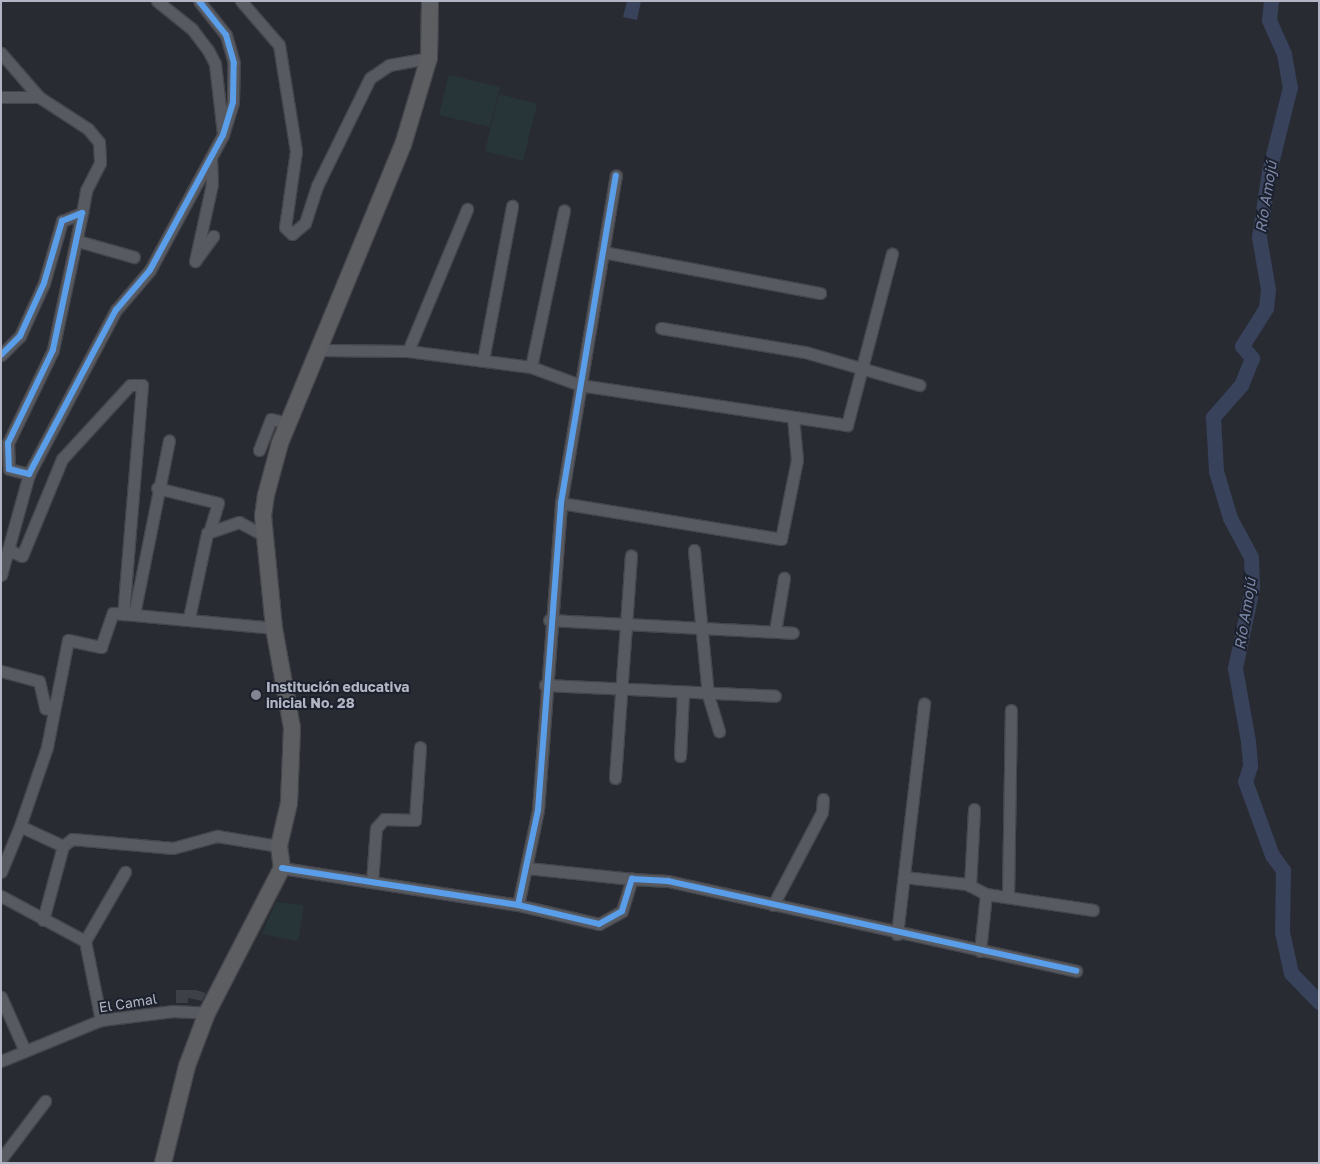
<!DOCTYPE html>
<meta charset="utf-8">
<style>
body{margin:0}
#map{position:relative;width:1320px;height:1164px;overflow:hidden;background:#292b33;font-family:"Golos Text",sans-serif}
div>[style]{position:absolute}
.green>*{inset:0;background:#273539}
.water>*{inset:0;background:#38425b}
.river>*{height:15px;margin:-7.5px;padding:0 7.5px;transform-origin:7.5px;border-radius:7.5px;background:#38425b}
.building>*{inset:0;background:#3e4047}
.roads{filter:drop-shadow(1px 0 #45464c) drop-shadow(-1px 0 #45464c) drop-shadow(0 1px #45464c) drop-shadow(0 -1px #45464c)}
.minor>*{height:11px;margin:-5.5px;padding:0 5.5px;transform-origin:5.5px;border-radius:5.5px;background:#585a61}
.highway>*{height:16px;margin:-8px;padding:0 8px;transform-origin:8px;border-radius:8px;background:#5d5e62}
.cycleway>*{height:6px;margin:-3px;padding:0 3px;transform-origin:3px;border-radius:3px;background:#5a9eea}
.dots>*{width:14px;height:14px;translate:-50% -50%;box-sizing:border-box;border:2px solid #1c212d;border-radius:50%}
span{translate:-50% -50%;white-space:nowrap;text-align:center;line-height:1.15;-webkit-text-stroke:4px #1c212d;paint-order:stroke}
.poi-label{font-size:14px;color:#b2b6c4;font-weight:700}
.left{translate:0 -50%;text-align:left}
.street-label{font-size:14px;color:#b2b6c4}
.water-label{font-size:15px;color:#7c89aa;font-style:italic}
.frame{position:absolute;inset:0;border:2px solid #b2b6c4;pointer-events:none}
</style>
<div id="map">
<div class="green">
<div style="clip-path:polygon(449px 75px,500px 87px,490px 127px,439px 115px)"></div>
<div style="clip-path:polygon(499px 94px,537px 104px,523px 161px,485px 151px)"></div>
<div style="clip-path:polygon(276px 902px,304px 905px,298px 941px,262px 934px)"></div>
</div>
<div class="water">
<div style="clip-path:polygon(627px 1px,641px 1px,637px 20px,623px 17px)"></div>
</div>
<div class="river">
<div style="left:1271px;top:1px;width:19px;rotate:96deg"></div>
<div style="left:1269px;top:20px;width:37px;rotate:66deg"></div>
<div style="left:1284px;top:54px;width:34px;rotate:80deg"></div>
<div style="left:1290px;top:87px;width:87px;rotate:104deg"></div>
<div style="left:1269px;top:171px;width:67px;rotate:98.6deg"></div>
<div style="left:1259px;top:237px;width:53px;rotate:80.2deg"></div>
<div style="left:1268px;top:289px;width:19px;rotate:96deg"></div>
<div style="left:1266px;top:308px;width:45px;rotate:122.3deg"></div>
<div style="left:1242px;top:346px;width:16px;rotate:50deg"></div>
<div style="left:1252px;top:358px;width:29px;rotate:112deg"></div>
<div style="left:1241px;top:385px;width:43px;rotate:131.2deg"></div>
<div style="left:1213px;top:417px;width:54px;rotate:86.8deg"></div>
<div style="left:1216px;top:471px;width:49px;rotate:73.4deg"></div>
<div style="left:1230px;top:518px;width:44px;rotate:61.7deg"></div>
<div style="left:1251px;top:557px;width:31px;rotate:88deg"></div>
<div style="left:1252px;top:588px;width:82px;rotate:102deg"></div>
<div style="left:1235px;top:668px;width:74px;rotate:79.9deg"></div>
<div style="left:1248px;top:741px;width:25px;rotate:85deg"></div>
<div style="left:1250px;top:766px;width:16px;rotate:108deg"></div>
<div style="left:1245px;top:781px;width:79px;rotate:70deg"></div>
<div style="left:1272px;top:855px;width:19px;rotate:54deg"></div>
<div style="left:1283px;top:870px;width:62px;rotate:90.9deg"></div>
<div style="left:1282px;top:932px;width:42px;rotate:77.6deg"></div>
<div style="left:1291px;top:973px;width:40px;rotate:46deg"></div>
</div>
<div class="building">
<div style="clip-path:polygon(176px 990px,196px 990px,206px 993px,202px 1001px,188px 998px,188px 1003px,176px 1003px)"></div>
</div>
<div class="roads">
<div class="minor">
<div style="left:157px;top:1px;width:45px;rotate:38.7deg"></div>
<div style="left:192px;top:29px;width:26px;rotate:53deg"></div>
<div style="left:208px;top:50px;width:16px;rotate:63deg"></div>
<div style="left:215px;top:64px;width:69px;rotate:83.4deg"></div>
<div style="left:241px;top:1px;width:58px;rotate:49.2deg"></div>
<div style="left:279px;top:45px;width:107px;rotate:80.9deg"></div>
<div style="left:296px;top:151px;width:77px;rotate:98.2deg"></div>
<div style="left:285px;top:227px;width:10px;rotate:45deg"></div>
<div style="left:292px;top:234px;width:17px;rotate:-40deg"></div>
<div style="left:305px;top:223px;width:39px;rotate:-72deg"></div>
<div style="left:317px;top:186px;width:120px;rotate:-63.9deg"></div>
<div style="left:370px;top:78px;width:23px;rotate:-34deg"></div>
<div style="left:389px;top:65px;width:41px;rotate:-9.9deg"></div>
<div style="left:1px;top:53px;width:58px;rotate:49.2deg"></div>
<div style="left:39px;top:97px;width:59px;rotate:33.1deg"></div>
<div style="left:88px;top:129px;width:17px;rotate:50deg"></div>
<div style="left:99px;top:142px;width:21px;rotate:87deg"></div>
<div style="left:100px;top:163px;width:31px;rotate:117deg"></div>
<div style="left:86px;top:191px;width:22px;rotate:100deg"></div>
<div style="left:1px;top:97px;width:38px"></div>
<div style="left:211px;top:158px;width:26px;rotate:88deg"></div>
<div style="left:212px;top:184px;width:79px;rotate:102.4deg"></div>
<div style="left:195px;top:261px;width:31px;rotate:-54deg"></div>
<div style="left:78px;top:241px;width:58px;rotate:15.9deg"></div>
<div style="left:603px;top:252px;width:221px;rotate:10.7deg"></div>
<div style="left:661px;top:328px;width:146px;rotate:9.5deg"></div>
<div style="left:805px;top:352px;width:119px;rotate:16.1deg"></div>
<div style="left:320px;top:350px;width:88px;rotate:0.7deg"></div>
<div style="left:408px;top:351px;width:124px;rotate:7.4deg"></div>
<div style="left:531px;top:367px;width:52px;rotate:20.2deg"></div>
<div style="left:580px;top:385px;width:270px;rotate:8.5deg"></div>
<div style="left:847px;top:425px;width:177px;rotate:-75.3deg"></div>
<div style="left:408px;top:351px;width:154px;rotate:-67.4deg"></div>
<div style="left:1px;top:355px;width:27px;rotate:-45deg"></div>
<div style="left:20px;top:336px;width:58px;rotate:-65.6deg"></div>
<div style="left:44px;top:283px;width:65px;rotate:-73.8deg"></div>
<div style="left:62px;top:221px;width:22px;rotate:-22deg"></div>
<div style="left:82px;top:213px;width:140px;rotate:102deg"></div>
<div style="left:53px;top:350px;width:103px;rotate:115.8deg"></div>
<div style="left:8px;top:443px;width:26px;rotate:88deg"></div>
<div style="left:9px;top:469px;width:21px;rotate:14deg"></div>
<div style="left:29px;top:474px;width:186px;rotate:-62.1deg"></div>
<div style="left:116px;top:310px;width:52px;rotate:-49.6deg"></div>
<div style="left:150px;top:270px;width:153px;rotate:-61.6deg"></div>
<div style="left:223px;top:135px;width:34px;rotate:-73deg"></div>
<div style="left:233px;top:102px;width:39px;rotate:-89deg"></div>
<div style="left:234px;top:63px;width:29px;rotate:-106deg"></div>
<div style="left:226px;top:35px;width:43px;rotate:-128.5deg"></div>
<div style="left:483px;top:360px;width:157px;rotate:-79.3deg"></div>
<div style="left:531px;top:367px;width:160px;rotate:-78.1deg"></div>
<div style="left:259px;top:450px;width:33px;rotate:-69deg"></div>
<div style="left:271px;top:419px;width:17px;rotate:13deg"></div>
<div style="left:157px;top:488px;width:63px;rotate:13.8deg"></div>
<div style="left:218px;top:503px;width:28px;rotate:107deg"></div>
<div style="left:561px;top:503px;width:223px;rotate:9.3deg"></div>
<div style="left:781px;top:539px;width:81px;rotate:-78.6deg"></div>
<div style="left:797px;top:460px;width:43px;rotate:-95.3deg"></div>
<div style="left:9px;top:550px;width:14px;rotate:25deg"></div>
<div style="left:22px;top:556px;width:105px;rotate:-67.6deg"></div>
<div style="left:62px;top:459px;width:100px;rotate:-47.4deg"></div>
<div style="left:130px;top:385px;width:12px"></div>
<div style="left:142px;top:385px;width:230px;rotate:94.7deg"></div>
<div style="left:694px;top:550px;width:146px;rotate:84.5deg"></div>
<div style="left:708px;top:695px;width:38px;rotate:73deg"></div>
<div style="left:1px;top:575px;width:105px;rotate:-74.5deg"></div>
<div style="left:134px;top:614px;width:177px;rotate:-78.6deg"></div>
<div style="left:189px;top:618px;width:87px;rotate:-78deg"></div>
<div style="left:207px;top:533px;width:34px;rotate:-19deg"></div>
<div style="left:239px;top:522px;width:30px;rotate:28deg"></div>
<div style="left:549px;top:620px;width:244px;rotate:3deg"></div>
<div style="left:775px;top:631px;width:54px;rotate:-80.4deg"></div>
<div style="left:1px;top:671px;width:39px;rotate:15deg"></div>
<div style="left:39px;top:681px;width:28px;rotate:77deg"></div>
<div style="left:45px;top:708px;width:8px;rotate:14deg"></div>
<div style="left:53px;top:710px;width:6px;rotate:-81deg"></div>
<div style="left:545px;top:685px;width:230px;rotate:2.7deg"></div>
<div style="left:680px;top:756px;width:63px;rotate:-87.3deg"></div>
<div style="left:615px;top:778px;width:223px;rotate:-85.9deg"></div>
<div style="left:63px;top:846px;width:11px;rotate:-38deg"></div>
<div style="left:72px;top:839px;width:101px;rotate:5.1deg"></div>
<div style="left:173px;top:848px;width:46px;rotate:-15.3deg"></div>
<div style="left:217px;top:836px;width:63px;rotate:9.2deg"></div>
<div style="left:282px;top:868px;width:239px;rotate:8.9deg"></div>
<div style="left:518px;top:905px;width:83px;rotate:13.2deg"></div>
<div style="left:599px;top:924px;width:26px;rotate:-29deg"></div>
<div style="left:622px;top:911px;width:34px;rotate:-73deg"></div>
<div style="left:632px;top:879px;width:36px;rotate:3deg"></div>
<div style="left:668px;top:881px;width:418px;rotate:12.4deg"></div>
<div style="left:527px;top:868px;width:106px;rotate:6deg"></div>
<div style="left:1px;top:872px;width:50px;rotate:-67.6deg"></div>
<div style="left:904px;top:877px;width:63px;rotate:6.3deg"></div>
<div style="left:967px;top:884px;width:21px;rotate:28deg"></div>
<div style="left:372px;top:882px;width:54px;rotate:-85.8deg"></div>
<div style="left:376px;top:828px;width:12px;rotate:-48deg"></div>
<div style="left:384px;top:819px;width:31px;rotate:2deg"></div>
<div style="left:415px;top:820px;width:73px;rotate:-86.1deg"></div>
<div style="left:970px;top:886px;width:77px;rotate:-87deg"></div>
<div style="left:1px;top:896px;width:95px;rotate:28.2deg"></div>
<div style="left:85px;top:941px;width:81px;rotate:78.6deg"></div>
<div style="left:1008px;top:897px;width:187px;rotate:-89.1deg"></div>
<div style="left:518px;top:905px;width:97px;rotate:-78.1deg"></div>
<div style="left:538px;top:810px;width:308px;rotate:-85.7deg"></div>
<div style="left:561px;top:503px;width:332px;rotate:-80.5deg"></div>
<div style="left:773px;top:905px;width:105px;rotate:-62.2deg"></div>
<div style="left:822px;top:812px;width:13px;rotate:-86deg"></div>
<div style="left:43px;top:920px;width:77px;rotate:-74.9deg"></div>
<div style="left:63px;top:846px;width:47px;rotate:-155.1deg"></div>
<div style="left:20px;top:826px;width:83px;rotate:-71.1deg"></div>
<div style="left:47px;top:747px;width:109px;rotate:-78.9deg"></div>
<div style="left:68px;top:640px;width:34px;rotate:12deg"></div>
<div style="left:101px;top:647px;width:36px;rotate:-71deg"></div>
<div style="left:113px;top:613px;width:162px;rotate:5.3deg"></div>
<div style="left:897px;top:934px;width:232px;rotate:-83.3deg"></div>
<div style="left:85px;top:941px;width:80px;rotate:-59.9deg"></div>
<div style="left:980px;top:951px;width:57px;rotate:-84deg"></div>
<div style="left:986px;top:894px;width:108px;rotate:8.5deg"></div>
<div style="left:1px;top:997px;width:59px;rotate:66deg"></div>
<div style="left:1px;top:1061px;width:108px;rotate:-22.3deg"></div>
<div style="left:101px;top:1020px;width:73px;rotate:-7.1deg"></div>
<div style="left:173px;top:1011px;width:34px;rotate:3deg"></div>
<div style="left:1px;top:1159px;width:73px;rotate:-52.8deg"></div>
</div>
<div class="highway">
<div style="left:163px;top:1163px;width:100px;rotate:-76.1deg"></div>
<div style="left:187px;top:1066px;width:57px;rotate:-69.3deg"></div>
<div style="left:207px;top:1013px;width:163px;rotate:-62.7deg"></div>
<div style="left:282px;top:868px;width:22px;rotate:-98deg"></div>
<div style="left:279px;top:846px;width:44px;rotate:-76.9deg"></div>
<div style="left:289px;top:803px;width:75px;rotate:-87.7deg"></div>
<div style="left:292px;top:728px;width:102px;rotate:-100.2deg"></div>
<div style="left:274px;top:628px;width:113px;rotate:-95.6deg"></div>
<div style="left:263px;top:516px;width:21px;rotate:-82deg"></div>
<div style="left:266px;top:495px;width:54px;rotate:-74.9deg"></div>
<div style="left:280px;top:443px;width:322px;rotate:-67.6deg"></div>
<div style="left:403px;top:145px;width:91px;rotate:-73.4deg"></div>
<div style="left:429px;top:58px;width:57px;rotate:-89deg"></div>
</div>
</div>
<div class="cycleway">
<div style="left:1px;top:355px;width:27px;rotate:-45deg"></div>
<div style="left:20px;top:336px;width:58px;rotate:-65.6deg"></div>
<div style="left:44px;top:283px;width:65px;rotate:-73.8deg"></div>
<div style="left:62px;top:221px;width:22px;rotate:-22deg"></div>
<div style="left:82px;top:213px;width:140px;rotate:102deg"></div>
<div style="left:53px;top:350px;width:103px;rotate:115.8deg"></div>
<div style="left:8px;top:443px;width:26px;rotate:88deg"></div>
<div style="left:9px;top:469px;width:21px;rotate:14deg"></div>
<div style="left:29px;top:474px;width:186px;rotate:-62.1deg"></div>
<div style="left:116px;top:310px;width:52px;rotate:-49.6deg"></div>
<div style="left:150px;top:270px;width:153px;rotate:-61.6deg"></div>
<div style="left:223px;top:135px;width:34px;rotate:-73deg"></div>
<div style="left:233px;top:102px;width:39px;rotate:-89deg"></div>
<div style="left:234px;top:63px;width:29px;rotate:-106deg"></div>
<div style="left:226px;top:35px;width:43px;rotate:-128.5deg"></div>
<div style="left:282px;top:868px;width:239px;rotate:8.9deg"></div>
<div style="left:518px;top:905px;width:83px;rotate:13.2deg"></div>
<div style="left:599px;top:924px;width:26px;rotate:-29deg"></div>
<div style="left:622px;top:911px;width:34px;rotate:-73deg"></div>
<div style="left:632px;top:879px;width:36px;rotate:3deg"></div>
<div style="left:668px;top:881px;width:418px;rotate:12.4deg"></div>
<div style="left:518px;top:905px;width:97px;rotate:-78.1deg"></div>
<div style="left:538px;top:810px;width:308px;rotate:-85.7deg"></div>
<div style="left:561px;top:503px;width:332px;rotate:-80.5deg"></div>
</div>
<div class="dots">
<div style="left:256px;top:695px;background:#828591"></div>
</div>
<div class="poi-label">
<span class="left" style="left:266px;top:695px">Institución educativa<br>inicial No. 28</span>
</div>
<div class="street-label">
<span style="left:128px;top:1003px;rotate:-9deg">El Camal</span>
</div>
<div class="water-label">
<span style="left:1266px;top:197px;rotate:-81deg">Río Amojú</span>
<span style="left:1245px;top:614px;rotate:-81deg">Río Amojú</span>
</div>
<div class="frame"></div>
</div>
